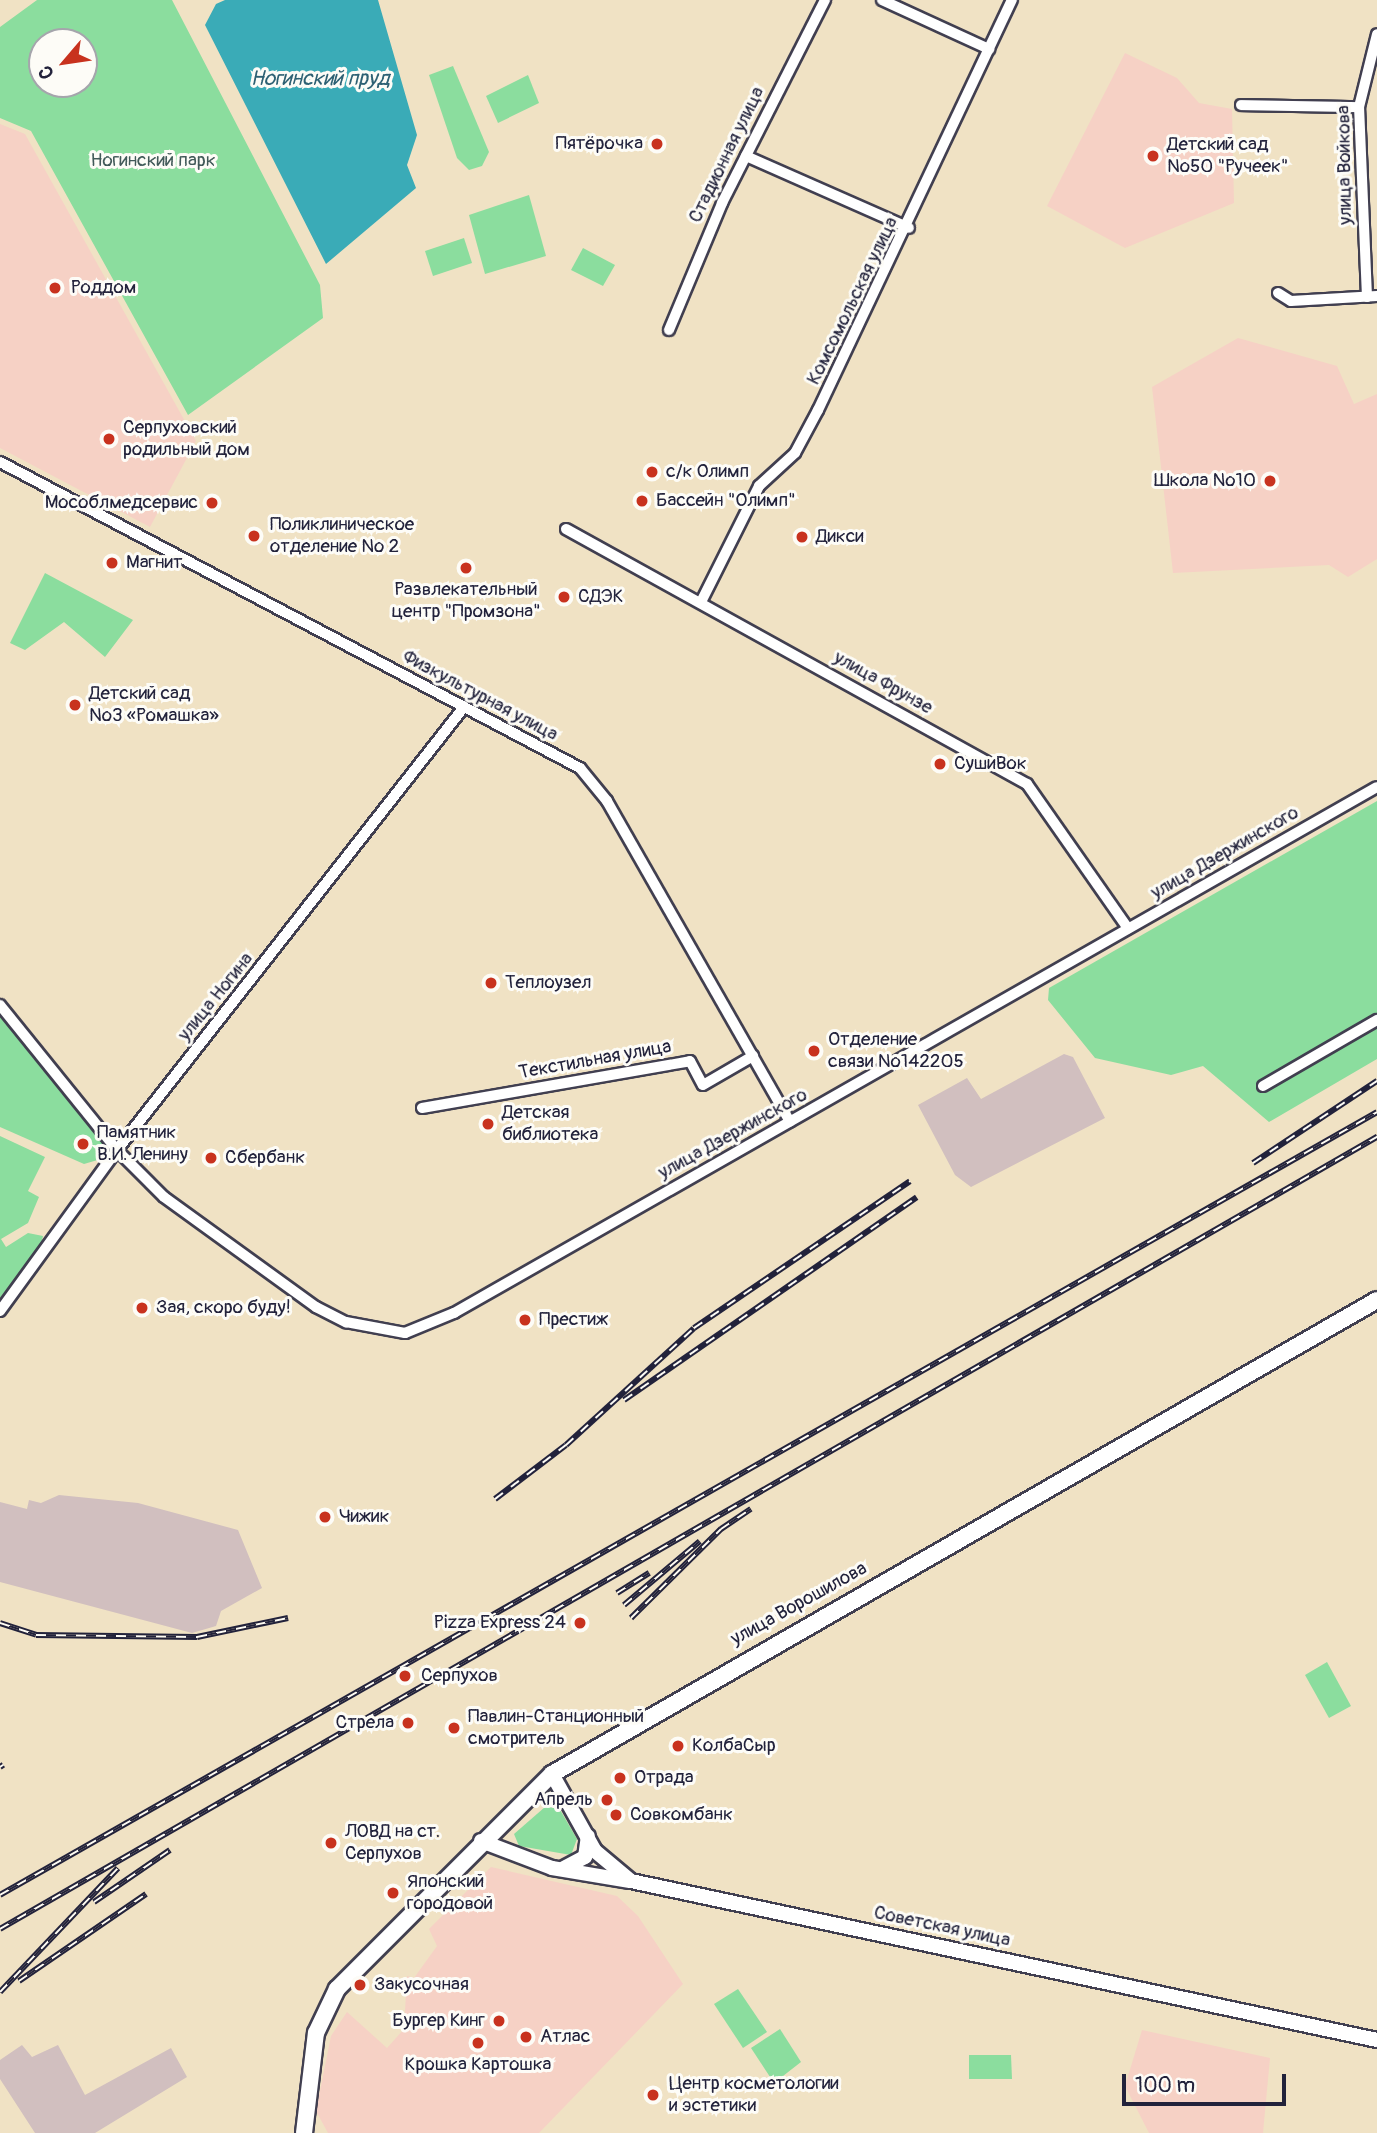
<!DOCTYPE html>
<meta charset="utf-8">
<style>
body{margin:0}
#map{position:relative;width:1377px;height:2133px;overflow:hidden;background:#f0e2c4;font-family:Pangolin,sans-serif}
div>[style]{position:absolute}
.built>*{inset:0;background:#f6d1c5}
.industrial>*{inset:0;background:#d1bfbf}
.green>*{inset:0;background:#8bdd9e}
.water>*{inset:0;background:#3aabb7}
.roads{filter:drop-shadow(2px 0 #413f50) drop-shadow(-2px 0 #413f50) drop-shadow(0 2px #413f50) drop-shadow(0 -2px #413f50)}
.minor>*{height:10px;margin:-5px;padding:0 5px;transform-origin:5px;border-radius:5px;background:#fff}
.tertiary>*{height:14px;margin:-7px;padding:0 7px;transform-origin:7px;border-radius:7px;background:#fff}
.secondary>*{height:16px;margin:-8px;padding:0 8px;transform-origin:8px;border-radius:8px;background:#fff}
.rail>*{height:6px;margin-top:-3px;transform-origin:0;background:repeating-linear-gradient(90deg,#fdfcf7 0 10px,#22223b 0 20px);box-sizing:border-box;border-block:2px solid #22223b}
.dots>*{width:19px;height:19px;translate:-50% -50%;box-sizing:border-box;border:4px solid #fdfcf7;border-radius:50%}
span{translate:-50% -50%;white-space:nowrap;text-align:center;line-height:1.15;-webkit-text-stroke:6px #fdfcf7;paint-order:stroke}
.poi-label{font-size:19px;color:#22223b}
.right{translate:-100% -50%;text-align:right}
.left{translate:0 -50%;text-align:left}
.street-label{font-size:19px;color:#22223b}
.park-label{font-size:19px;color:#425a59}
.water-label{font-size:21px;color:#2d6073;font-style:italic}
.north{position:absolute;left:28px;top:28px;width:70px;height:70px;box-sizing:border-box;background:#fdfcf7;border:2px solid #a5a5ac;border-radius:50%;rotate:241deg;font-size:19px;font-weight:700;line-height:28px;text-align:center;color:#22223b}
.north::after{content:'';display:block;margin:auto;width:24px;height:32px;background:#c8321e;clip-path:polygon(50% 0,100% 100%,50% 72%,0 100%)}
.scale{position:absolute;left:1122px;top:2074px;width:164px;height:32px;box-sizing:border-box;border:4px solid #22223b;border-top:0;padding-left:9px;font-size:21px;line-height:24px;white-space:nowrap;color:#22223b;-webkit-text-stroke:5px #fdfcf7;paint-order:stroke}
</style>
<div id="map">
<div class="built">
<div style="clip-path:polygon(1125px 53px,1177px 78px,1199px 103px,1232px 109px,1234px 203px,1125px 248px,1047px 206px)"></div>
<div style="clip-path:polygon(0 124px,25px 134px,196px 441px,150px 527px,0 448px)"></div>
<div style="clip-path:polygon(1238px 338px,1337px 366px,1354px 404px,1377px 394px,1377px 559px,1348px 577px,1329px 565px,1173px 573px,1152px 387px)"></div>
<div style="clip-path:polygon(491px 1867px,617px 1896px,638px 1916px,683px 1984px,539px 2133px,328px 2133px,316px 2111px,331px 2036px,347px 2012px,387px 2048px,404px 2029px,407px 1976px,414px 1978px,437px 1946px,429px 1929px)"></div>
<div style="clip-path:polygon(1142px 2030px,1270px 2058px,1263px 2133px,1149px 2133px,1125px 2086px)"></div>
</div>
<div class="industrial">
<div style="clip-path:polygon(1064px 1054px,1073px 1057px,1105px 1118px,971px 1187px,955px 1175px,918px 1105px,967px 1078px,981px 1099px)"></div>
<div style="clip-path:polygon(59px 1495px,138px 1503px,238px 1530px,262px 1588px,221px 1611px,216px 1626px,192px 1633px,0 1582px,0 1502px,27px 1509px,29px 1500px,41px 1503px)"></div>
<div style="clip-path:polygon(22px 2045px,32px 2057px,58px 2045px,85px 2095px,171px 2048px,187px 2077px,95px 2133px,35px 2133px,0 2079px,0 2060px)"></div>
</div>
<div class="green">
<div style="clip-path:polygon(evenodd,37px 0,172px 0,320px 285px,323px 318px,188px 415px,31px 131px,0 118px,0 27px,37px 0,42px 42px,84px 42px,84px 84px,42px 84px,42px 42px)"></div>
<div style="clip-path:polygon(453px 66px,489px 152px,482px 166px,469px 170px,457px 158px,429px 75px)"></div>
<div style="clip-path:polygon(528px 75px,539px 103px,498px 123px,486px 96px)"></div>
<div style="clip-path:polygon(529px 195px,546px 256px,485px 274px,469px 215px)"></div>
<div style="clip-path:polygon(464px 238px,472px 263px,433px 276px,425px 251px)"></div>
<div style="clip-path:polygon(583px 248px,615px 265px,603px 286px,571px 270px)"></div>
<div style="clip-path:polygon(45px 573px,133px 620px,105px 657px,64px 622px,25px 650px,10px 643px)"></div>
<div style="clip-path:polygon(1377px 801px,1377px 1059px,1269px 1122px,1203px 1066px,1171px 1075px,1095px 1058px,1048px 1000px,1049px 988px)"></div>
<div style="clip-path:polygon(0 1007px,118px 1154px,84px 1164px,0 1127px)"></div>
<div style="clip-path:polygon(0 1136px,45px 1157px,28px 1191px,39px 1197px,28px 1223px,1px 1239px,6px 1247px,28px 1233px,43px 1236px,41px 1245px,0 1298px)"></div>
<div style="clip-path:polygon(1327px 1662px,1351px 1706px,1329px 1718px,1305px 1675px)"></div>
<div style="clip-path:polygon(545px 1807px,559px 1808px,577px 1839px,571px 1855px,519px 1846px,514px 1834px)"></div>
<div style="clip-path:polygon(738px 1989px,767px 2032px,743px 2048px,714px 2004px)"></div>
<div style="clip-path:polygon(780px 2029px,801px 2062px,774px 2083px,751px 2048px)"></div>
<div style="clip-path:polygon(969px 2055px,1011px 2055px,1012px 2079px,969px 2079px)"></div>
</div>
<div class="water">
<div style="clip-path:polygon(225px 0,378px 0,417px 135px,407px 165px,416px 188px,326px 264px,205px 25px,216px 4px)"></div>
</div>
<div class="roads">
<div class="minor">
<div style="left:882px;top:0;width:118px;rotate:24.6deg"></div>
<div style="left:1241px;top:105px;width:118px;rotate:1deg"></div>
<div style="left:746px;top:156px;width:178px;rotate:23.8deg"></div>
<div style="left:1278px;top:293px;width:15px;rotate:32deg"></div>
<div style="left:1291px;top:301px;width:86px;rotate:-3.3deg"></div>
<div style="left:1367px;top:297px;width:190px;rotate:-92.4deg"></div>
<div style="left:1359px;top:107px;width:75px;rotate:-76.1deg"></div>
<div style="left:669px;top:330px;width:138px;rotate:-67.3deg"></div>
<div style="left:722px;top:203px;width:228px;rotate:-63.1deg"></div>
<div style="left:0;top:462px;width:656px;rotate:27.82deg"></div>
<div style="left:580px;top:768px;width:43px;rotate:50.7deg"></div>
<div style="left:607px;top:801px;width:369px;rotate:60.3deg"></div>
<div style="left:566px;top:529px;width:527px;rotate:28.95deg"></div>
<div style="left:1027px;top:784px;width:176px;rotate:55deg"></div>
<div style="left:701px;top:602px;width:130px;rotate:-63.4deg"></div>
<div style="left:759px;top:486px;width:49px;rotate:-42.5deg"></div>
<div style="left:795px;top:453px;width:49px;rotate:-61.9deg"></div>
<div style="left:818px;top:410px;width:454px;rotate:-64.7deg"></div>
<div style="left:0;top:1005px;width:186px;rotate:51.1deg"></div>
<div style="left:117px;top:1150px;width:66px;rotate:45deg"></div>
<div style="left:164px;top:1197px;width:188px;rotate:35.9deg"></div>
<div style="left:316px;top:1307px;width:34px;rotate:27deg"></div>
<div style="left:346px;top:1322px;width:60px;rotate:10.6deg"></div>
<div style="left:405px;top:1333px;width:53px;rotate:-22.2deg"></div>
<div style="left:454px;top:1313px;width:1062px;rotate:-29.68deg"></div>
<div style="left:1263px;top:1086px;width:132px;rotate:-30.1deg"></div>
<div style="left:422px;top:1108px;width:272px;rotate:-9.9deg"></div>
<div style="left:690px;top:1061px;width:27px;rotate:62deg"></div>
<div style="left:703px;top:1085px;width:58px;rotate:-30.1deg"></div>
<div style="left:0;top:1311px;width:199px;rotate:-54deg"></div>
<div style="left:117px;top:1150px;width:563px;rotate:-51.93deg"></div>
</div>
<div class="tertiary">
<div style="left:552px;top:1774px;width:88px;rotate:60.8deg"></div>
<div style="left:595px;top:1851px;width:47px;rotate:39.8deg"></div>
<div style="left:631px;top:1881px;width:763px;rotate:12.03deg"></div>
<div style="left:481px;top:1841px;width:76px;rotate:20.8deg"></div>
<div style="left:552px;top:1868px;width:79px;rotate:9.5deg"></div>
<div style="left:564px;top:1868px;width:24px;rotate:-28deg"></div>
<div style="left:585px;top:1857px;width:21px;rotate:-82deg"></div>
</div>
<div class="secondary">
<div style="left:304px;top:2133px;width:101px;rotate:-83.2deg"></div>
<div style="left:316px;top:2033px;width:49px;rotate:-64.5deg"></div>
<div style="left:337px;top:1989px;width:304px;rotate:-45deg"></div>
<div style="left:552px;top:1774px;width:951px;rotate:-29.88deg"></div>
</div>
</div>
<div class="rail">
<div style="left:1253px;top:1163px;width:149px;rotate:-33.5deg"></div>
<div style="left:624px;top:1400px;width:356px;rotate:-34.7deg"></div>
<div style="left:495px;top:1499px;width:89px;rotate:-37.3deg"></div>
<div style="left:566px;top:1445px;width:173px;rotate:-42.4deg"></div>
<div style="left:694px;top:1328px;width:261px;rotate:-34.2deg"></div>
<div style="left:617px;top:1593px;width:38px;rotate:-32deg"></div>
<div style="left:624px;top:1605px;width:99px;rotate:-40.1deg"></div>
<div style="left:631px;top:1618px;width:127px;rotate:-44.7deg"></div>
<div style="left:721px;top:1529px;width:36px;rotate:-34deg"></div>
<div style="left:0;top:1623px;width:38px;rotate:18deg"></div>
<div style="left:36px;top:1635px;width:161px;rotate:0.7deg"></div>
<div style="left:197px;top:1637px;width:93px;rotate:-11.8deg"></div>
<div style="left:0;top:1767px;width:4px;rotate:-34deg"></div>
<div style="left:0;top:1895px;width:1584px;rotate:-29.62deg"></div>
<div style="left:94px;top:1902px;width:92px;rotate:-34.4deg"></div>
<div style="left:0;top:1929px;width:1589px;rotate:-29.91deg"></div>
<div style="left:19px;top:1981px;width:154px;rotate:-34.4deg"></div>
<div style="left:0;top:1992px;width:171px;rotate:-46.4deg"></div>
</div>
<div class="dots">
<div style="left:657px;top:144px;background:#c8321e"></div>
<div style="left:1153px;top:156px;background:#c8321e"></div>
<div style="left:55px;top:288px;background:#c8321e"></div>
<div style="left:109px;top:439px;background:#c8321e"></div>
<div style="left:652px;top:472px;background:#c8321e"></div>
<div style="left:1270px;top:481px;background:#c8321e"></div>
<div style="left:642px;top:501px;background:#c8321e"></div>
<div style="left:212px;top:503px;background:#c8321e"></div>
<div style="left:254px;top:536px;background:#c8321e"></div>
<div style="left:802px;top:537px;background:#c8321e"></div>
<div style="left:112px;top:563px;background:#c8321e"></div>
<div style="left:466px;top:568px;background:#c8321e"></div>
<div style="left:564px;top:597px;background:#c8321e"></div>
<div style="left:75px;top:705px;background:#c8321e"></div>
<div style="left:940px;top:764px;background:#c8321e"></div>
<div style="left:491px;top:983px;background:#c8321e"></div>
<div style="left:814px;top:1051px;background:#c8321e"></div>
<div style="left:488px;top:1124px;background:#c8321e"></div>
<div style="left:83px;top:1144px;background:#c8321e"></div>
<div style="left:211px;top:1158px;background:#c8321e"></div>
<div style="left:142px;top:1308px;background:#c8321e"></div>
<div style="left:525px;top:1320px;background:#c8321e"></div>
<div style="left:325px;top:1517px;background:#c8321e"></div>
<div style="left:580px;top:1623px;background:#c8321e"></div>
<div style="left:405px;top:1676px;background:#c8321e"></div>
<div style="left:408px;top:1723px;background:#c8321e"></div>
<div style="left:454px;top:1728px;background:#c8321e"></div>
<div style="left:678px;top:1746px;background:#c8321e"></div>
<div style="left:620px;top:1778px;background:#c8321e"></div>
<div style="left:607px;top:1800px;background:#c8321e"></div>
<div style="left:616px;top:1815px;background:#c8321e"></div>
<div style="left:331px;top:1843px;background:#c8321e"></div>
<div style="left:393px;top:1893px;background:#c8321e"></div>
<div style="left:360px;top:1985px;background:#c8321e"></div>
<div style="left:499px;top:2021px;background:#c8321e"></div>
<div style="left:526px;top:2037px;background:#c8321e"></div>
<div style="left:478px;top:2043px;background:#c8321e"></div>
<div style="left:653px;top:2095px;background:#c8321e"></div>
</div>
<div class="poi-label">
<span class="right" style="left:643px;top:144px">Пятёрочка</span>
<span class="left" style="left:1167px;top:156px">Детский сад<br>№50 "Ручеек"</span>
<span class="left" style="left:71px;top:288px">Роддом</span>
<span class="left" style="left:123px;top:439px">Серпуховский<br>родильный дом</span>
<span class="left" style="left:666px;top:472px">с/к Олимп</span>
<span class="right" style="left:1256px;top:481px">Школа №10</span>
<span class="left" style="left:656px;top:501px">Бассейн "Олимп"</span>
<span class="right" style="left:198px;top:503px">Мособлмедсервис</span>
<span class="left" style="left:270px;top:536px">Поликлиническое<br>отделение № 2</span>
<span class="left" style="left:816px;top:537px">Дикси</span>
<span class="left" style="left:126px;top:563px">Магнит</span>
<span style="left:466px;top:601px">Развлекательный<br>центр "Промзона"</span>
<span class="left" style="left:578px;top:597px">СДЭК</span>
<span class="left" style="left:89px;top:705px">Детский сад<br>№3 «Ромашка»</span>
<span class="left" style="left:954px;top:764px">СушиВок</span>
<span class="left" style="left:505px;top:983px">Теплоузел</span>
<span class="left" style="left:828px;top:1051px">Отделение<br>связи №142205</span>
<span class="left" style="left:502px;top:1124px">Детская<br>библиотека</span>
<span class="left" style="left:97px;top:1144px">Памятник<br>В.И. Ленину</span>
<span class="left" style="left:225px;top:1158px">Сбербанк</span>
<span class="left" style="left:156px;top:1308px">Зая, скоро буду!</span>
<span class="left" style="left:539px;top:1320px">Престиж</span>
<span class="left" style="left:339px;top:1517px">Чижик</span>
<span class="right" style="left:566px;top:1623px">Pizza Express 24</span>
<span class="left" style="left:421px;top:1676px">Серпухов</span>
<span class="left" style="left:468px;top:1728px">Павлин-Станционный<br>смотритель</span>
<span class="right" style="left:394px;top:1723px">Стрела</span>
<span class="left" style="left:692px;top:1746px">КолбаСыр</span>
<span class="left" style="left:634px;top:1778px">Отрада</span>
<span class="right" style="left:593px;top:1800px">Апрель</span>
<span class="left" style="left:630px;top:1815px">Совкомбанк</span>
<span class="left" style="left:345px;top:1843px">ЛОВД на ст.<br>Серпухов</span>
<span class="left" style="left:407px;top:1893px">Японский<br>городовой</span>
<span class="left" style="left:374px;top:1985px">Закусочная</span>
<span class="right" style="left:485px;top:2021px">Бургер Кинг</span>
<span class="left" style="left:540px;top:2037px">Атлас</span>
<span style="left:478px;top:2065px">Крошка Картошка</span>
<span class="left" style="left:669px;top:2095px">Центр косметологии<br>и эстетики</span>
</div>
<div class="street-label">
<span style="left:727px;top:155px;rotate:-64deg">Стадионная улица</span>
<span style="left:1345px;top:165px;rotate:-91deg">улица Войкова</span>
<span style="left:853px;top:301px;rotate:-64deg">Комсомольская улица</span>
<span style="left:883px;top:683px;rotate:29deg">улица Фрунзе</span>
<span style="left:480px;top:696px;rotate:28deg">Физкультурная улица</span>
<span style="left:1225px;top:853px;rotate:-30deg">улица Дзержинского</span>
<span style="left:216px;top:997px;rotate:-51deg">улица Ногина</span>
<span style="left:595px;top:1060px;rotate:-10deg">Текстильная улица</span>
<span style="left:733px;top:1134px;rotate:-29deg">улица Дзержинского</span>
<span style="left:799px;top:1604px;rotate:-29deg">улица Ворошилова</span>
<span style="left:942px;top:1927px;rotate:12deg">Советская улица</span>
</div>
<div class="park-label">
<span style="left:153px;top:161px">Ногинский парк</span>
</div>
<div class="water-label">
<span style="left:320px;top:79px">Ногинский пруд</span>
</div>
<div class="north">С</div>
<div class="scale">100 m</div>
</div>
